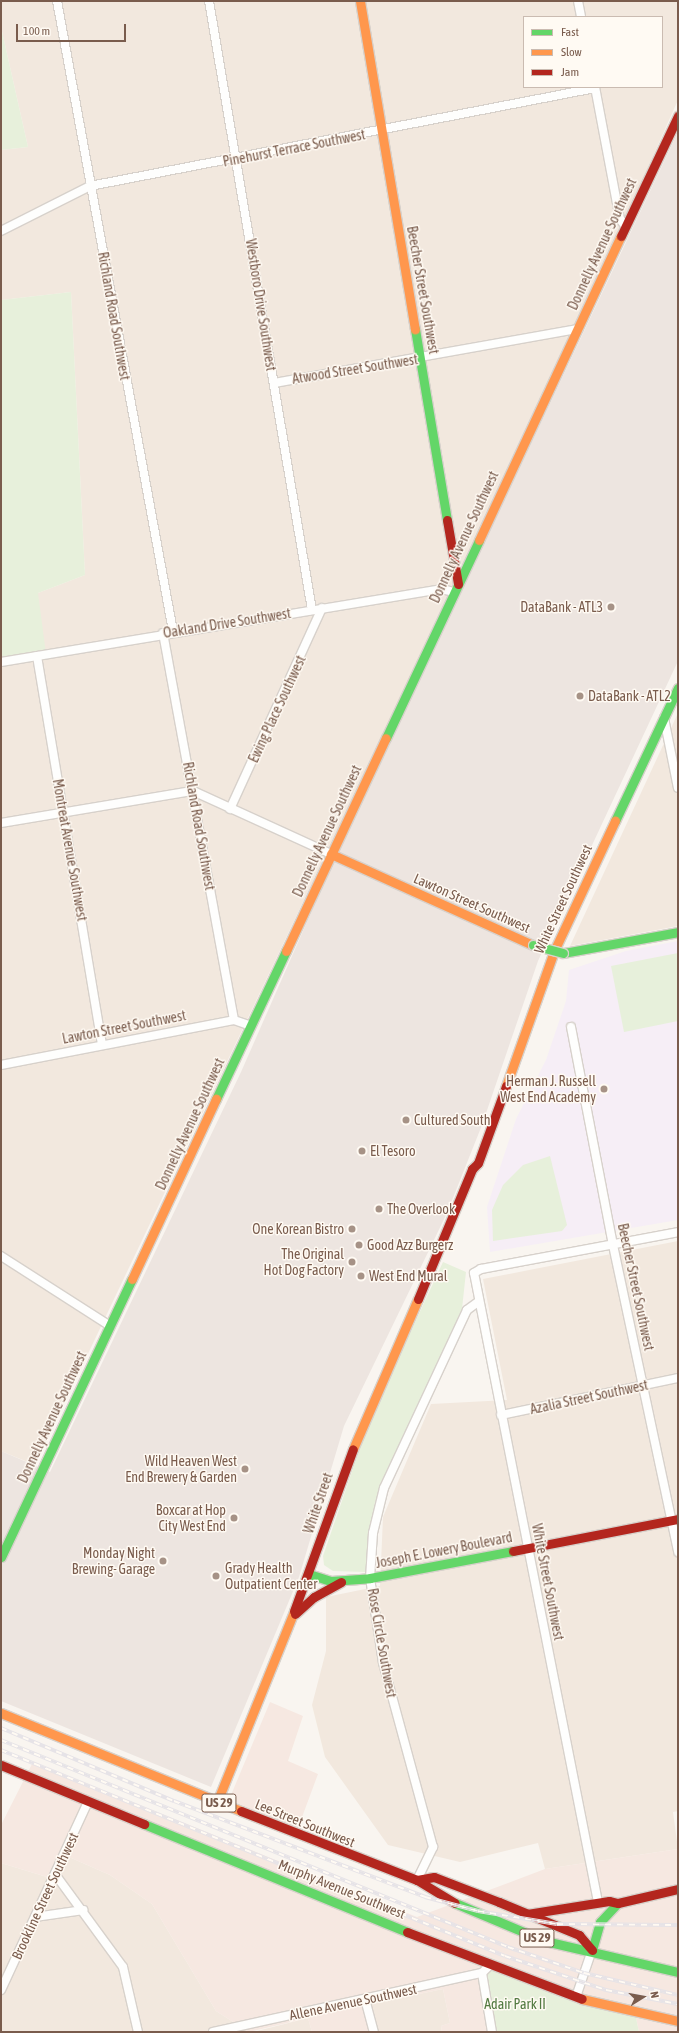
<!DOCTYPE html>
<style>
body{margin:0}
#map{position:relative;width:679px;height:2033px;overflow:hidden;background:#f9f5f0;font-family:"Asap Condensed",sans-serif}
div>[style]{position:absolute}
.residential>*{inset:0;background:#f2e8de}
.commercial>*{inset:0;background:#f6e8e1}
.industrial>*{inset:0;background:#ede5e0}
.education>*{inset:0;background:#f6eef6}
.green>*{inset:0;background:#e7f0db}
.roads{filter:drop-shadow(1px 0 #d7d1cb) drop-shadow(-1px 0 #d7d1cb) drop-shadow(0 1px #d7d1cb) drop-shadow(0 -1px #d7d1cb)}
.street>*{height:8px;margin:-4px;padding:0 4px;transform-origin:4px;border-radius:4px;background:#fefefd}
.fast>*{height:9px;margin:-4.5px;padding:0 4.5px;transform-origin:4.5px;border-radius:4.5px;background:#63d668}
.slow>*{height:9px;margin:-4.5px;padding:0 4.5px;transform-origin:4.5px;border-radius:4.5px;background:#ff974d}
.jam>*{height:9px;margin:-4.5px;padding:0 4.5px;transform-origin:4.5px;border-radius:4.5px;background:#b3261e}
.rail>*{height:3.5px;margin-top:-1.75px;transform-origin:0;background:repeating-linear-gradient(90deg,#fffaf3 0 6px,#e6e3e7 0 12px);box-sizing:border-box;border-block:1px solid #e6e3e7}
.bridges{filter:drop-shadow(1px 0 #d9d2cb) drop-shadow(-1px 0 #d9d2cb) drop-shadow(0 1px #d9d2cb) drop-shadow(0 -1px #d9d2cb)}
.fast-bridge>*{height:9px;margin:-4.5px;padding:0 4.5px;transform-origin:4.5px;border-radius:4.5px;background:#63d668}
.dots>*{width:11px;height:11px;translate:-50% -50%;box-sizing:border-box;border:2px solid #fffaf3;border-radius:50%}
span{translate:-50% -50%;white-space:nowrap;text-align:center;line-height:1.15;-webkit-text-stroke:3px #fffaf3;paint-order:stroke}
.shield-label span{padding:1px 3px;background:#fffaf3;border:1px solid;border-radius:3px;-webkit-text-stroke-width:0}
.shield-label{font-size:13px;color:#7a5c4d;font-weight:700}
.street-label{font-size:14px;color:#7a5c4d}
.poi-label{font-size:14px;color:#7a5c4d}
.right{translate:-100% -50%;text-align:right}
.left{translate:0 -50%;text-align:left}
.park-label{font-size:14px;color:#537a41}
.frame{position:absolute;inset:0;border:2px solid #7a5c4d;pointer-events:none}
.legend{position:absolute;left:523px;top:16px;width:140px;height:72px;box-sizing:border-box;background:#fffaf3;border:1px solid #cabbb1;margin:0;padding:5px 7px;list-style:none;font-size:12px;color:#7a5c4d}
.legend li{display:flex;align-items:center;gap:8px;height:20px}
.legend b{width:20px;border:1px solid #cabbb1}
.north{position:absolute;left:623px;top:1977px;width:40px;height:40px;-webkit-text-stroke:3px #fffaf3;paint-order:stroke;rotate:79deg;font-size:11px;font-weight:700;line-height:16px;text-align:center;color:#7a5c4d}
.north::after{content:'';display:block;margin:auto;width:14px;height:18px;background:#7a5c4d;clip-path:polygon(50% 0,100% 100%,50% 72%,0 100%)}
.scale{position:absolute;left:16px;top:24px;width:110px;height:18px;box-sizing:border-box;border:2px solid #7a5c4d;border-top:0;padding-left:5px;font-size:12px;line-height:14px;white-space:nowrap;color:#7a5c4d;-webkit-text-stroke:3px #fffaf3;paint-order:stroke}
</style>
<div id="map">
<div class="residential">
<div style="clip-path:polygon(evenodd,1px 1px,678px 1px,678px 100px,575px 331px,35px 1465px,1px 1451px,1px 661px,38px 593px,85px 575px,71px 292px,1px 300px,1px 150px,28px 147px,1px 27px,1px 1px,524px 17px,662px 17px,662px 87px,524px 87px,524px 17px)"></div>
<div style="clip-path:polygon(678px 713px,678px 926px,570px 946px)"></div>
<div style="clip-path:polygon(678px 1241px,678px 1811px,673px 1812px,678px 1849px,545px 1869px,538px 1843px,460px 1862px,388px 1845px,325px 1757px,312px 1705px,326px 1651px,326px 1597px,380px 1586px,383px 1517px,431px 1404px,507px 1400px,483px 1279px)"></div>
<div style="clip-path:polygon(69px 1857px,110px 1875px,152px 1904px,216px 2011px,249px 2032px,1px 2032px,1px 1863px,47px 1877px)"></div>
<div style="clip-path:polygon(443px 1989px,450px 2023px,441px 2026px,442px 2032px,378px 2032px,371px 2004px)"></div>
<div style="clip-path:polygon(308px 2018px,312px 2032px,253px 2032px)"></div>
</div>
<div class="commercial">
<div style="clip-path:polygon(270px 1702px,303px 1716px,288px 1761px,318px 1774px,298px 1828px,234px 1802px,231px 1795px)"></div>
<div style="clip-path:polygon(33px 1762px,417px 1917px,545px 1869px,678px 1849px,678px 2032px,639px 2032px,635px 2013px,492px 2032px,442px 2032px,441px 2026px,450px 2023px,443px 1989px,371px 2004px,378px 2032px,312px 2032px,308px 2018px,249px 2032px,216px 2011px,152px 1904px,110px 1875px,69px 1857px,47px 1877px,1px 1863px,1px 1825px)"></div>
</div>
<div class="industrial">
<div style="clip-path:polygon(678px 132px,678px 661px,538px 961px,482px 1125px,447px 1213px,344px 1426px,299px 1577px,211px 1787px,1px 1701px,1px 1451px,50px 1472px,241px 1072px,332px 865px)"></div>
</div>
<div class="education">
<div style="clip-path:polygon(678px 941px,678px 1220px,490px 1252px,487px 1207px,516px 1119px,546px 1060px,566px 1001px,569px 970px,626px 951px)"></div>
</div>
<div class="green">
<div style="clip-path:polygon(1px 27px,28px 147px,1px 150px)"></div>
<div style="clip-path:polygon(71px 292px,85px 575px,38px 593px,46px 654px,1px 661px,1px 300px)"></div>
<div style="clip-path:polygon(678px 953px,678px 1021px,624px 1032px,611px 966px)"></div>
<div style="clip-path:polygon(550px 1156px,567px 1225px,562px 1231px,493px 1241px,492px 1210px,503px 1185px,523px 1165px)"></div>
<div style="clip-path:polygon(443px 1262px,466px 1272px,462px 1309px,375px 1502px,366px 1572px,333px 1571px,324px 1565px,323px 1556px,370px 1419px)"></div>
<div style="clip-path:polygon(489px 1966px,635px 2013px,639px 2032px,492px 2032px,482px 1973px)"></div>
</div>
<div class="roads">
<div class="street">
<div style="left:57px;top:1px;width:641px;rotate:79.57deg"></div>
<div style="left:209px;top:1px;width:618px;rotate:80.4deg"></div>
<div style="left:578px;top:1px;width:16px;rotate:79deg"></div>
<div style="left:595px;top:87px;width:134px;rotate:79.3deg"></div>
<div style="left:620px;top:219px;width:10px;rotate:53deg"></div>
<div style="left:1px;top:231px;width:100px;rotate:-26.8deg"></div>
<div style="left:90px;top:186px;width:514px;rotate:-10.98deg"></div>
<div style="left:274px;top:383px;width:309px;rotate:-10.1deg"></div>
<div style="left:163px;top:633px;width:393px;rotate:79.6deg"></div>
<div style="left:37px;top:656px;width:394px;rotate:80.5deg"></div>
<div style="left:1px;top:662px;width:446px;rotate:-9.4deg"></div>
<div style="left:441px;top:589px;width:13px;rotate:13deg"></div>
<div style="left:664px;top:718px;width:71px;rotate:78.7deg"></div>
<div style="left:230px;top:809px;width:221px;rotate:-65.4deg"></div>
<div style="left:1px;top:823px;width:195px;rotate:-9.5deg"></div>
<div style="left:193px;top:791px;width:152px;rotate:24.5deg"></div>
<div style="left:571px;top:1027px;width:222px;rotate:79.1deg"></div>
<div style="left:613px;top:1245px;width:314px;rotate:78deg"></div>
<div style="left:1px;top:1065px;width:237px;rotate:-10.9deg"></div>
<div style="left:234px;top:1020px;width:18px;rotate:19deg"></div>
<div style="left:1px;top:1256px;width:130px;rotate:32.7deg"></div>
<div style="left:501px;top:1415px;width:181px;rotate:-11.8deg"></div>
<div style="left:55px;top:1874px;width:115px;rotate:53.8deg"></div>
<div style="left:123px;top:1967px;width:67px;rotate:77deg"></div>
<div style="left:417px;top:1880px;width:37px;rotate:-64deg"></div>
<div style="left:433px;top:1847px;width:191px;rotate:-105.2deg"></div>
<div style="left:383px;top:1663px;width:86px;rotate:-98.7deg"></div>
<div style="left:370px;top:1578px;width:45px;rotate:-86.2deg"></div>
<div style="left:373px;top:1533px;width:46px;rotate:-76.3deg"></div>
<div style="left:384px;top:1488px;width:196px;rotate:-65deg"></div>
<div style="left:467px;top:1310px;width:14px;rotate:-36deg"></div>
<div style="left:598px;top:1902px;width:641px;rotate:-101.15deg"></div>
<div style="left:474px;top:1273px;width:8px;rotate:-30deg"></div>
<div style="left:481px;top:1269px;width:200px;rotate:-10.6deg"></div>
<div style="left:35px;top:1917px;width:49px;rotate:-8.3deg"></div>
<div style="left:482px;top:1973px;width:60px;rotate:80.4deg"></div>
<div style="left:1px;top:1990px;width:207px;rotate:-65.2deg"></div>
<div style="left:576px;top:1997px;width:50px;rotate:-71.2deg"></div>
<div style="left:365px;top:1999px;width:34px;rotate:75deg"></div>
<div style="left:213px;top:2032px;width:275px;rotate:-12.4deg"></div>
<div style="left:482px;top:1973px;width:10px;rotate:-45deg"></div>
</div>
<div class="fast">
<div style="left:415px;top:329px;width:194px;rotate:80.5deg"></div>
<div style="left:386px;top:738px;width:219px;rotate:-64.8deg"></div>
<div style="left:615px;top:821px;width:147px;rotate:-64.7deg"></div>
<div style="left:563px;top:953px;width:117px;rotate:-10.3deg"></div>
<div style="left:216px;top:1099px;width:164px;rotate:-64.7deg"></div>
<div style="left:1px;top:1557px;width:307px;rotate:-64.8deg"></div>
<div style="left:309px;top:1574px;width:23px;rotate:18deg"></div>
<div style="left:331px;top:1581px;width:39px;rotate:-4deg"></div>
<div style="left:370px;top:1578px;width:146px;rotate:-10.7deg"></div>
<div style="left:144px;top:1824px;width:284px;rotate:22.3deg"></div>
<div style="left:455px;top:1903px;width:98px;rotate:22.9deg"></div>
<div style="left:545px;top:1941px;width:137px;rotate:13.1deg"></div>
<div style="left:592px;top:1950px;width:29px;rotate:-74deg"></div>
<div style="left:600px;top:1922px;width:26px;rotate:-47deg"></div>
</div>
<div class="slow">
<div style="left:360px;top:1px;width:333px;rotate:80.5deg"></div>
<div style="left:479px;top:540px;width:336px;rotate:-65deg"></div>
<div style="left:331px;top:854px;width:222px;rotate:24.3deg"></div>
<div style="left:286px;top:951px;width:235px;rotate:-64.9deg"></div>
<div style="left:506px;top:1086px;width:143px;rotate:-70.4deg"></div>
<div style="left:554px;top:951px;width:144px;rotate:-64.9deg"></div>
<div style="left:132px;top:1279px;width:199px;rotate:-65deg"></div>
<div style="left:353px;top:1449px;width:163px;rotate:-66.6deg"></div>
<div style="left:1px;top:1713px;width:259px;rotate:22.2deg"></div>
<div style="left:217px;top:1802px;width:206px;rotate:-68deg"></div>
<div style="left:582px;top:1999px;width:98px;rotate:12.9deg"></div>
</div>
<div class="jam">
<div style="left:621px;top:236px;width:133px;rotate:-64.6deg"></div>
<div style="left:447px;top:520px;width:65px;rotate:80.2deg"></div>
<div style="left:418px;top:1299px;width:141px;rotate:-67.4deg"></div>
<div style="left:472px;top:1169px;width:8px;rotate:-45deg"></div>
<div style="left:478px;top:1163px;width:82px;rotate:-70deg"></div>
<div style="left:513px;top:1551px;width:168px;rotate:-11deg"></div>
<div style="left:294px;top:1611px;width:172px;rotate:-70deg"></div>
<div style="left:295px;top:1614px;width:25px;rotate:-42deg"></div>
<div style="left:314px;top:1597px;width:31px;rotate:-29deg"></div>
<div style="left:1px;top:1765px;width:155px;rotate:22.4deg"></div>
<div style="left:241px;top:1811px;width:189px;rotate:21.4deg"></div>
<div style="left:417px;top:1880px;width:44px;rotate:31.2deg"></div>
<div style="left:417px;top:1880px;width:17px;rotate:-10deg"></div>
<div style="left:434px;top:1877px;width:70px;rotate:21deg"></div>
<div style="left:499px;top:1902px;width:87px;rotate:22.4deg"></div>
<div style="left:579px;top:1935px;width:20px;rotate:49deg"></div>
<div style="left:527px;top:1914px;width:83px;rotate:-9deg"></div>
<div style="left:609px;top:1901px;width:9px;rotate:13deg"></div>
<div style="left:618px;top:1903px;width:62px;rotate:-13.1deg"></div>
<div style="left:407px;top:1932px;width:187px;rotate:20.9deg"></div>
</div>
</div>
<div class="rail">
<div style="left:1px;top:1728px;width:188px;rotate:22.9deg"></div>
<div style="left:174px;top:1801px;width:269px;rotate:20.9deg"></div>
<div style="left:425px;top:1897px;width:55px;rotate:14.8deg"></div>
<div style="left:478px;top:1911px;width:80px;rotate:9.3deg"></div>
<div style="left:557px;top:1924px;width:121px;rotate:0.5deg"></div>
<div style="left:1px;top:1740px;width:548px;rotate:22.21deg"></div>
<div style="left:508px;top:1947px;width:80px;rotate:18.9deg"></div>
<div style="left:584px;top:1973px;width:97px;rotate:13.2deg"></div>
<div style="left:1px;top:1750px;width:544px;rotate:22.23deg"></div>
<div style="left:505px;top:1956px;width:107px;rotate:18.6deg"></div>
<div style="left:606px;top:1990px;width:73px;rotate:11deg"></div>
</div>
<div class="bridges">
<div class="fast-bridge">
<div style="left:533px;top:945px;width:31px;rotate:15deg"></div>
</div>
</div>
<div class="dots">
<div style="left:611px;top:607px;background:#a69286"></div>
<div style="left:580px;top:696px;background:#a69286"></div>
<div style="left:604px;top:1089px;background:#a69286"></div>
<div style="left:406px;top:1120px;background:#a69286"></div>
<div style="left:362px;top:1151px;background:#a69286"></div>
<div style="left:379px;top:1209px;background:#a69286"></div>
<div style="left:352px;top:1229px;background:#a69286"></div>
<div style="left:359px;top:1245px;background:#a69286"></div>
<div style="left:352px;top:1262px;background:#a69286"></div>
<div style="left:361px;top:1276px;background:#a69286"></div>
<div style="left:245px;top:1469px;background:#a69286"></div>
<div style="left:234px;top:1518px;background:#a69286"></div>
<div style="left:163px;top:1561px;background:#a69286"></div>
<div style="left:216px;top:1576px;background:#a69286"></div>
</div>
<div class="shield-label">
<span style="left:219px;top:1803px">US 29</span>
<span style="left:537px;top:1938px">US 29</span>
</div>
<div class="street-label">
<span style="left:294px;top:148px;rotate:-11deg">Pinehurst Terrace Southwest</span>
<span style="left:602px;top:244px;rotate:-65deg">Donnelly Avenue Southwest</span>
<span style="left:423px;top:290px;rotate:80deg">Beecher Street Southwest</span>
<span style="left:261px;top:305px;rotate:81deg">Westboro Drive Southwest</span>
<span style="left:114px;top:316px;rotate:80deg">Richland Road Southwest</span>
<span style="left:355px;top:369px;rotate:-9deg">Atwood Street Southwest</span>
<span style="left:464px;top:537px;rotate:-65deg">Donnelly Avenue Southwest</span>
<span style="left:227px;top:623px;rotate:-9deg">Oakland Drive Southwest</span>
<span style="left:277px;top:709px;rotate:-65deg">Ewing Place Southwest</span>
<span style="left:199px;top:826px;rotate:80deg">Richland Road Southwest</span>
<span style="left:327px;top:831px;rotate:-65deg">Donnelly Avenue Southwest</span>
<span style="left:70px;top:850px;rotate:80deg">Montreat Avenue Southwest</span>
<span style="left:563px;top:899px;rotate:-65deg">White Street Southwest</span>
<span style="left:472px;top:903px;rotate:24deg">Lawton Street Southwest</span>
<span style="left:124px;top:1027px;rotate:-11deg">Lawton Street Southwest</span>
<span style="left:190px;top:1124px;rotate:-65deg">Donnelly Avenue Southwest</span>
<span style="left:636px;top:1287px;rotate:78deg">Beecher Street Southwest</span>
<span style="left:589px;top:1397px;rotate:-12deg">Azalia Street Southwest</span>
<span style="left:52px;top:1417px;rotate:-65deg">Donnelly Avenue Southwest</span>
<span style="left:318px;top:1503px;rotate:-71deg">White Street</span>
<span style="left:444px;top:1550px;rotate:-11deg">Joseph E. Lowery Boulevard</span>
<span style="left:548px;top:1582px;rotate:79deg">White Street Southwest</span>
<span style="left:382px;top:1643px;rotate:80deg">Rose Circle Southwest</span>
<span style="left:305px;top:1823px;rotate:22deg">Lee Street Southwest</span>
<span style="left:342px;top:1889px;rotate:22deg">Murphy Avenue Southwest</span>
<span style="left:45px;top:1896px;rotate:-65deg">Brookline Street Southwest</span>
<span style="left:353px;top:2002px;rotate:-12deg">Allene Avenue Southwest</span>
</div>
<div class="poi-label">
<span class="right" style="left:603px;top:607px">DataBank - ATL3</span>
<span class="left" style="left:588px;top:696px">DataBank - ATL2</span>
<span class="right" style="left:596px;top:1089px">Herman J. Russell<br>West End Academy</span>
<span class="left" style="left:414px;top:1120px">Cultured South</span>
<span class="left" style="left:370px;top:1151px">El Tesoro</span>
<span class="left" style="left:387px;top:1209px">The Overlook</span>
<span class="right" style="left:344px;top:1229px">One Korean Bistro</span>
<span class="left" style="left:367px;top:1245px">Good Azz Burgerz</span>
<span class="right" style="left:344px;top:1262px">The Original<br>Hot Dog Factory</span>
<span class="left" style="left:369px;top:1276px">West End Mural</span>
<span class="right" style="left:237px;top:1469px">Wild Heaven West<br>End Brewery &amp; Garden</span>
<span class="right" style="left:226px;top:1518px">Boxcar at Hop<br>City West End</span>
<span class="right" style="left:155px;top:1561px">Monday Night<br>Brewing- Garage</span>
<span class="left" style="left:225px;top:1576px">Grady Health<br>Outpatient Center</span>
</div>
<div class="park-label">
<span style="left:515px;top:2004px">Adair Park II</span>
</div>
<div class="frame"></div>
<ul class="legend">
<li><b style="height:5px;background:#63d668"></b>Fast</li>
<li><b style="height:5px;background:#ff974d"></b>Slow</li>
<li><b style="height:5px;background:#b3261e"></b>Jam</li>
</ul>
<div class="north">N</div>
<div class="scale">100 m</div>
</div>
